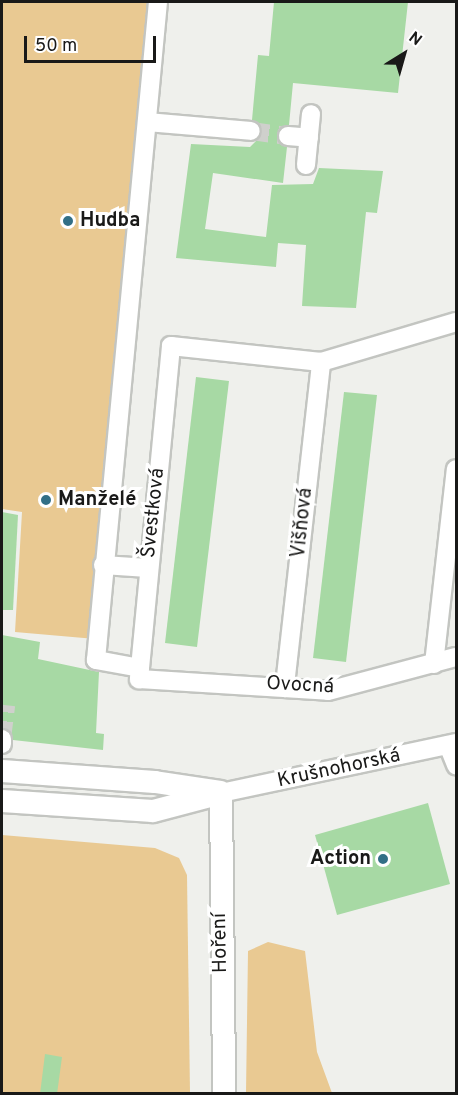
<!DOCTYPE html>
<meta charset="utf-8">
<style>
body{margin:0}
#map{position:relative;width:458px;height:1095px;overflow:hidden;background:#eff0ec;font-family:Overpass,sans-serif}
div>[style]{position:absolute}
.green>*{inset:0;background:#e9c992}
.building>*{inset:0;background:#a7d9a4}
.minor-tunnel>*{height:18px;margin-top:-9px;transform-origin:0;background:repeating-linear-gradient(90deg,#cfd0cc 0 18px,transparent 0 27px)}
.roads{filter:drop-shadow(2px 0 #c3c5c1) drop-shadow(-2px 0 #c3c5c1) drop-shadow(0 2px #c3c5c1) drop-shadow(0 -2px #c3c5c1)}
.minor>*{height:18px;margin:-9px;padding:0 9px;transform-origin:9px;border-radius:9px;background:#fff}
.major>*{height:22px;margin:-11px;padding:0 11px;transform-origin:11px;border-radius:11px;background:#fff}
.dots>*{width:16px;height:16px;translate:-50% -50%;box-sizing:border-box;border:3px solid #fff;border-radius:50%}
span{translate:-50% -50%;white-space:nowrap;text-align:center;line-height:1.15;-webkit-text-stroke:6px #fff;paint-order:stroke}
.poi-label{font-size:20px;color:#191918;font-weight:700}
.left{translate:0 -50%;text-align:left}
.right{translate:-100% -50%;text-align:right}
.street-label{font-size:20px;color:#191918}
.frame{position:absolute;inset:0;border:3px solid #191918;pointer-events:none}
.north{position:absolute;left:374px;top:24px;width:60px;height:60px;-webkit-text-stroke:4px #fff;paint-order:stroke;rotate:37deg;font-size:16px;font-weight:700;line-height:24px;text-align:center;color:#191918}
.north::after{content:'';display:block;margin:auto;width:21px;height:27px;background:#191918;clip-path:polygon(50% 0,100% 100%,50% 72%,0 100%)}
.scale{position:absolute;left:24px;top:36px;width:132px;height:27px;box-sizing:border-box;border:3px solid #191918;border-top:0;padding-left:8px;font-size:18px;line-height:21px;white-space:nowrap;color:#191918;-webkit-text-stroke:4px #fff;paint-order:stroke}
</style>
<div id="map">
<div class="green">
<div style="clip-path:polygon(2px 2px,168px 2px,113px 523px,107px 640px,15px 632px,22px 512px,2px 509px)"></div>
<div style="clip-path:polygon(2px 835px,155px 848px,179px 858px,187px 875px,190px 1093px,2px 1093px)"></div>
<div style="clip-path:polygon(268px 942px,305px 951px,317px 1052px,332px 1093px,246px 1093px,248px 951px)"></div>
</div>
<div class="building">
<div style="clip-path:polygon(274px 2px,408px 2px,398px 93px,293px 83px,289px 125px,277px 134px,287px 147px,283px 183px,213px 173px,205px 229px,266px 237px,272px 185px,313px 184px,319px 168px,383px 171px,377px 213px,366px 212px,356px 308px,302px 306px,306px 245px,278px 243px,276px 267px,176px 258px,191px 144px,250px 147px,260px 137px,261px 126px,252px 120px,254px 98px,258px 55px,269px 56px)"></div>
<div style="clip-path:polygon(196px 377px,229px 381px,197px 647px,165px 643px)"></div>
<div style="clip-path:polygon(344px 392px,377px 395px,346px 662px,313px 658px)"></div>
<div style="clip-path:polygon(2px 512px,18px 515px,13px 610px,2px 610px)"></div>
<div style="clip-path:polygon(2px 635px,40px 642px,38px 659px,99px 672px,96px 733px,104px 734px,103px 750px,13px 740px,11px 733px,2px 728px)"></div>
<div style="clip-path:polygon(428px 803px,450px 884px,337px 915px,315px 835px)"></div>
<div style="clip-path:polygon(45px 1054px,62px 1057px,57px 1094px,40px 1094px)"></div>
</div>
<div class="minor-tunnel">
<div style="left:251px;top:131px;width:37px;rotate:8deg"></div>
<div style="left:2px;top:739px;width:34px;rotate:-83deg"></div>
</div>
<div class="roads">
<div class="minor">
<div style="left:147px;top:122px;width:104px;rotate:4.9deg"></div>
<div style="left:288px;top:136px;width:21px;rotate:5deg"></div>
<div style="left:306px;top:165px;width:51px;rotate:-84.4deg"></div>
<div style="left:456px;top:322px;width:141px;rotate:163.5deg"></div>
<div style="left:321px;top:362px;width:151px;rotate:-173.9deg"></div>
<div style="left:171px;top:346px;width:335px;rotate:95.5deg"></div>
<div style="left:139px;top:679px;width:189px;rotate:3.6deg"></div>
<div style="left:328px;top:691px;width:132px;rotate:-14.9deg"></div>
<div style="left:103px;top:565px;width:45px;rotate:3.8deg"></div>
<div style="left:434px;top:664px;width:196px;rotate:-83.6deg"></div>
<div style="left:140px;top:668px;width:45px;rotate:-169.7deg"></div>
<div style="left:96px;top:660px;width:661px;rotate:-84.62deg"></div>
<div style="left:285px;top:685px;width:325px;rotate:-83.6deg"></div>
<div style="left:2px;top:744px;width:5px;rotate:-90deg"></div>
<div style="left:448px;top:745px;width:22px;rotate:68deg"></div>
<div style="left:221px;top:793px;width:240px;rotate:-12deg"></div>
</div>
<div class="major">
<div style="left:2px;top:771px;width:153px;rotate:4.1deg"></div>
<div style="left:155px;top:782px;width:66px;rotate:8.7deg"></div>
<div style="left:221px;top:793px;width:301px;rotate:89.4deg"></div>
<div style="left:2px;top:801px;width:151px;rotate:3.8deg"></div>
<div style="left:153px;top:811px;width:70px;rotate:-14.8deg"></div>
</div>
</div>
<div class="dots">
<div style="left:68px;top:221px;background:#326f86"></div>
<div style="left:46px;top:500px;background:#326f86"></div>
<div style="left:383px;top:859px;background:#326f86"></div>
</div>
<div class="poi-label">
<span class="left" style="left:80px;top:221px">Hudba</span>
<span class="left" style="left:58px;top:500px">Manželé</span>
<span class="right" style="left:371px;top:859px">Action</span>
</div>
<div class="street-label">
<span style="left:154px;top:513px;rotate:-84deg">Švestková</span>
<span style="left:303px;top:523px;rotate:-84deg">Višňová</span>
<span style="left:300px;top:686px;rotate:3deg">Ovocná</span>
<span style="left:339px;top:769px;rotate:-12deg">Krušnohorská</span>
<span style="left:221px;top:943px;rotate:-91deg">Hoření</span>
</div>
<div class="frame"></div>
<div class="north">N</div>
<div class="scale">50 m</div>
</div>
